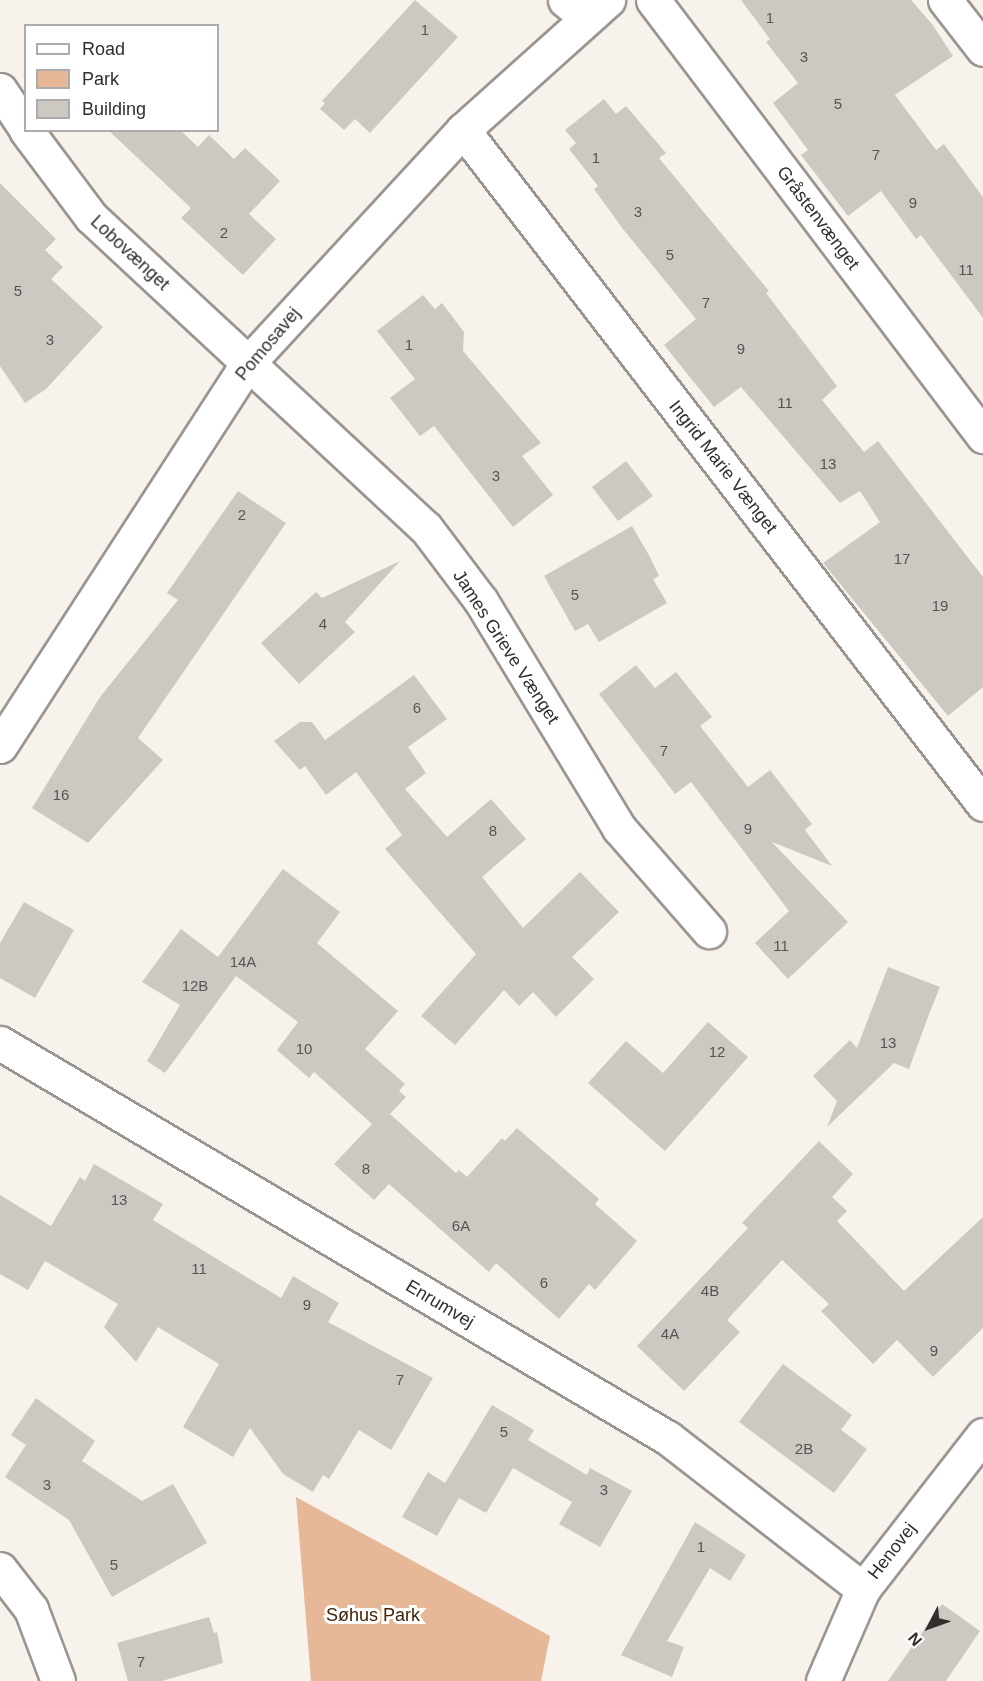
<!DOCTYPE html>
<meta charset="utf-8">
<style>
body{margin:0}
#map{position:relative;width:983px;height:1681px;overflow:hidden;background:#f8f2ed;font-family:Helvetica,sans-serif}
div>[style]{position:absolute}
.green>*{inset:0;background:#e7b897}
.building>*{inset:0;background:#cec8c3}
.roads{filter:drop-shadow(2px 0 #9b9591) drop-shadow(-2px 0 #9b9591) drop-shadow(0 2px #9b9591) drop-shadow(0 -2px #9b9591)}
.minor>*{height:33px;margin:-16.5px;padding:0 16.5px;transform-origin:16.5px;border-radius:16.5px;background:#fff}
span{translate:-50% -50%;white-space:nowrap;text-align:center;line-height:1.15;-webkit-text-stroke:6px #fff;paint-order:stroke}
.number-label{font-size:15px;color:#585452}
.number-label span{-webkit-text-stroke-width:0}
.street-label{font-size:18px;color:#312e2c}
.park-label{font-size:18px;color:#422207}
.legend{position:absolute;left:24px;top:24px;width:195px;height:108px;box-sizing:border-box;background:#fff;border:2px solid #adabab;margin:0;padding:8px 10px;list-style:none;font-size:18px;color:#312e2c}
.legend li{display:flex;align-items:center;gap:12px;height:30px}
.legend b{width:30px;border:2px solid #adabab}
.north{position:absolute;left:899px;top:1597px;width:60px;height:60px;-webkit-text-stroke:4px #fff;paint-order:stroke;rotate:229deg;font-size:16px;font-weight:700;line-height:24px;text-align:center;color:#312e2c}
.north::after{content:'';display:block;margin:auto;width:21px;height:27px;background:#312e2c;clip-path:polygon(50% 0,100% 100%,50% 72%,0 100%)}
</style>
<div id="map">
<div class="green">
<div style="clip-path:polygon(296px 1497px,550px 1636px,541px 1681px,311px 1681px)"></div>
</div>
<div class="building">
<div style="clip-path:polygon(415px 0,458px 37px,370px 133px,355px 119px,344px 130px,320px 109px,325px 103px,322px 101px)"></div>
<div style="clip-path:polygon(741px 0,911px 0,932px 24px,953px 56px,895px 95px,936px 150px,944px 144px,983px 197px,983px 318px,921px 235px,916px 239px,881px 191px,848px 216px,801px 155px,808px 150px,773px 103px,798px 83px,766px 42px,770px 39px)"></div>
<div style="clip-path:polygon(604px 99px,616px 114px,626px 106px,666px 153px,659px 158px,769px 291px,766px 293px,837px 386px,822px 400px,864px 452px,878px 441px,983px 577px,983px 687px,948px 716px,823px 563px,880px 522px,860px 491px,840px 503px,741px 387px,714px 407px,664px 345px,696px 319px,623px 229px,594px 189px,598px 186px,569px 149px,576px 143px,565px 130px)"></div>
<div style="clip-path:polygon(108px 130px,180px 130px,198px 147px,209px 135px,234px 159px,245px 148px,280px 181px,249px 214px,276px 239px,243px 275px,181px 218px,191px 208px)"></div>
<div style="clip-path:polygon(0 183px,56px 239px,45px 250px,63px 267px,51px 279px,103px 327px,46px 389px,25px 403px,0 366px)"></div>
<div style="clip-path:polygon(423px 295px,435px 309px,442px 303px,464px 332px,463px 351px,541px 443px,522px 456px,553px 495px,513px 527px,434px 426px,420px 436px,390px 398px,415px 379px,377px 331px)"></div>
<div style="clip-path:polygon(626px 461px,653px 496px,618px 521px,592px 487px)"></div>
<div style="clip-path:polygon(238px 491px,286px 523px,138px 738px,163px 760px,88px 843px,32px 808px,100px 697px,178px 600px,167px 593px)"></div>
<div style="clip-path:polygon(632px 526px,650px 557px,659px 576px,653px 579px,667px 603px,599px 642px,588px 624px,575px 631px,544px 576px)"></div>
<div style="clip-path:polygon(400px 561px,345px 622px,355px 632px,299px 684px,261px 643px,316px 592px,322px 598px)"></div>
<div style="clip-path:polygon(636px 665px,655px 688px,676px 672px,712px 717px,700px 726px,748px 787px,770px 770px,812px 824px,805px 830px,832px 866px,772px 842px,848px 922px,788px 979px,755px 943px,789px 911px,691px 782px,675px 794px,599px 694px)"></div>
<div style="clip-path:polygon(414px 675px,447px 719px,408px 747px,426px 773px,405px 789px,447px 837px,491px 799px,526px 839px,482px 877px,523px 928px,580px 872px,619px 912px,572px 957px,594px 979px,556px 1017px,533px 992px,519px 1006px,504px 990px,455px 1045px,421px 1016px,476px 954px,385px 849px,402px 835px,356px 772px,326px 795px,305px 766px,300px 770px,274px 741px,300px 722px,312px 722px,325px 740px)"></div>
<div style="clip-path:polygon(283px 869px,340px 912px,317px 943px,398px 1011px,365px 1049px,405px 1084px,399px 1091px,406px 1097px,390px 1114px,456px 1173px,459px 1170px,467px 1177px,502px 1138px,505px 1141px,517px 1128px,599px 1199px,595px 1204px,637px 1241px,595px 1290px,589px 1284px,559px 1319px,496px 1263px,489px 1272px,389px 1184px,374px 1200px,334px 1164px,372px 1124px,314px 1072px,309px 1078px,277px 1050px,298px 1022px,236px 976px,165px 1073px,147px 1061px,180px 1005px,142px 982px,181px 929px,218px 957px)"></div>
<div style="clip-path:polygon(24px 902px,74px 930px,35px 998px,0 978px,0 943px)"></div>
<div style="clip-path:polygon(888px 967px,940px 987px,929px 1014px,909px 1069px,894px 1063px,827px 1127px,837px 1101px,813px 1076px,850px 1040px,857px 1048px)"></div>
<div style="clip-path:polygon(708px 1022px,748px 1057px,665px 1151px,588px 1083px,626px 1041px,663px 1073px)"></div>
<div style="clip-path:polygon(819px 1141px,853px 1174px,832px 1197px,847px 1211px,837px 1221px,904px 1291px,983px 1217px,983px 1328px,933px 1377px,897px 1340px,873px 1364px,821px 1311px,829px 1304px,782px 1260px,727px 1320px,740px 1332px,684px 1391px,637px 1346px,748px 1228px,742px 1223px)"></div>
<div style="clip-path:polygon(94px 1164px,163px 1204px,153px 1220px,281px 1298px,293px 1276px,339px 1303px,328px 1322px,433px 1378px,391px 1450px,359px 1430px,329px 1479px,323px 1475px,313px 1492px,283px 1474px,250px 1428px,233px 1457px,183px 1427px,219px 1364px,158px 1327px,136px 1362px,104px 1327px,118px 1304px,45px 1261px,28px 1290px,0 1274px,0 1195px,51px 1226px,80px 1177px,85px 1181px)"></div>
<div style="clip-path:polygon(783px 1364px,852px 1415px,841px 1430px,867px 1449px,834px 1493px,739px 1422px)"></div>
<div style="clip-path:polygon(36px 1398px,95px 1441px,82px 1461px,142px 1501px,173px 1484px,207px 1543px,112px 1597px,69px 1520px,5px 1477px,26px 1445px,11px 1435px)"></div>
<div style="clip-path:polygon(492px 1405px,534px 1430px,528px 1440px,587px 1475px,590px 1468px,632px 1491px,600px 1547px,559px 1524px,572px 1502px,513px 1468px,486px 1513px,459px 1498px,437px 1536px,402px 1517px,428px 1472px,445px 1483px)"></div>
<div style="clip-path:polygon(695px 1522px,746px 1555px,730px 1581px,710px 1568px,667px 1641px,684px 1647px,672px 1677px,621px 1655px)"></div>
<div style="clip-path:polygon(942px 1604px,980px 1631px,946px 1681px,888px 1681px)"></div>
<div style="clip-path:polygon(209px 1617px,214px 1633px,217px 1632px,223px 1663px,162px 1681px,128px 1681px,117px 1643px)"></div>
</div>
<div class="roads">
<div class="minor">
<div style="left:565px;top:0;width:28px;rotate:39deg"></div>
<div style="left:653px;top:0;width:547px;rotate:52.88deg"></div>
<div style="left:945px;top:0;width:62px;rotate:52.2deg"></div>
<div style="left:0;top:90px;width:47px;rotate:56.3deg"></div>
<div style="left:26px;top:130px;width:109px;rotate:53.2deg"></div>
<div style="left:91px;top:217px;width:457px;rotate:42.9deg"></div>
<div style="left:426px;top:528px;width:91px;rotate:53deg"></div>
<div style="left:481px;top:601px;width:266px;rotate:58.7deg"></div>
<div style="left:619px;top:828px;width:137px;rotate:48.9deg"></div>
<div style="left:463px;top:130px;width:851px;rotate:52.35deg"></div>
<div style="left:0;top:746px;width:456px;rotate:-57.1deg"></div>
<div style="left:248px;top:363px;width:317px;rotate:-47.3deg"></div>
<div style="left:463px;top:130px;width:195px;rotate:-41.9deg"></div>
<div style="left:0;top:1043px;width:776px;rotate:30.6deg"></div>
<div style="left:668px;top:1438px;width:247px;rotate:37.8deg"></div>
<div style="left:0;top:1569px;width:51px;rotate:52.2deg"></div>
<div style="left:31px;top:1609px;width:77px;rotate:69.4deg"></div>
<div style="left:823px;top:1681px;width:100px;rotate:-66.5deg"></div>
<div style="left:863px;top:1589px;width:195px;rotate:-52.1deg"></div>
</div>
</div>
<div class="number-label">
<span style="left:770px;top:18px">1</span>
<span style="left:425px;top:30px">1</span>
<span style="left:804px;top:57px">3</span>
<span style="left:838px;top:104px">5</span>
<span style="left:876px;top:155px">7</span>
<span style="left:596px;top:158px">1</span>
<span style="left:913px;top:203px">9</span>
<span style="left:638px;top:212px">3</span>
<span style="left:224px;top:233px">2</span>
<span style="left:670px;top:255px">5</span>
<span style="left:966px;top:270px">11</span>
<span style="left:18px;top:291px">5</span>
<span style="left:706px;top:303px">7</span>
<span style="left:50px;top:340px">3</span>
<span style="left:409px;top:345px">1</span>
<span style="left:741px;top:349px">9</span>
<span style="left:785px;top:403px">11</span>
<span style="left:828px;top:464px">13</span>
<span style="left:496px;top:476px">3</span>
<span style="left:242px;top:515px">2</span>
<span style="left:902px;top:559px">17</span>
<span style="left:575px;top:595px">5</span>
<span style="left:940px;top:606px">19</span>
<span style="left:323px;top:624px">4</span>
<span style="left:417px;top:708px">6</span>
<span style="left:664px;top:751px">7</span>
<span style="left:61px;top:795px">16</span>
<span style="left:748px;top:829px">9</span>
<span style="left:493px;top:831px">8</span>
<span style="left:781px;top:946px">11</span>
<span style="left:243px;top:962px">14A</span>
<span style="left:195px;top:986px">12B</span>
<span style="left:888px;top:1043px">13</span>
<span style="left:304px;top:1049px">10</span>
<span style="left:717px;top:1052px">12</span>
<span style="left:366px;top:1169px">8</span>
<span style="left:119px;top:1200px">13</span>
<span style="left:461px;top:1226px">6A</span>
<span style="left:199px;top:1269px">11</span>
<span style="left:544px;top:1283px">6</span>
<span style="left:710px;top:1291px">4B</span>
<span style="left:307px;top:1305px">9</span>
<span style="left:670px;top:1334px">4A</span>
<span style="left:934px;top:1351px">9</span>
<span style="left:400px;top:1380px">7</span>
<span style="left:504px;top:1432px">5</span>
<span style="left:804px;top:1449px">2B</span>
<span style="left:47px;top:1485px">3</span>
<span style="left:604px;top:1490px">3</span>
<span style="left:701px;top:1547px">1</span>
<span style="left:114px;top:1565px">5</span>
<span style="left:141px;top:1662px">7</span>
</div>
<div class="street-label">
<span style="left:818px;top:218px;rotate:53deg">Gråstenvænget</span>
<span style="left:130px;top:253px;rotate:43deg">Lobovænget</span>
<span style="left:268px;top:344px;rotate:-50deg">Pomosavej</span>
<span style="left:723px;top:467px;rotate:52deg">Ingrid Marie Vænget</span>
<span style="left:506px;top:647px;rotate:57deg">James Grieve Vænget</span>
<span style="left:440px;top:1304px;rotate:31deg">Enrumvej</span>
<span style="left:892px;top:1551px;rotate:-52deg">Henovej</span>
</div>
<div class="park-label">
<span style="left:373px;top:1615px">Søhus Park</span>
</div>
<ul class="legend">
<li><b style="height:8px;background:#fff"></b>Road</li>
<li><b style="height:16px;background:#e7b897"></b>Park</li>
<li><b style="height:16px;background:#cec8c3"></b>Building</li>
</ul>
<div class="north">N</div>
</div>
